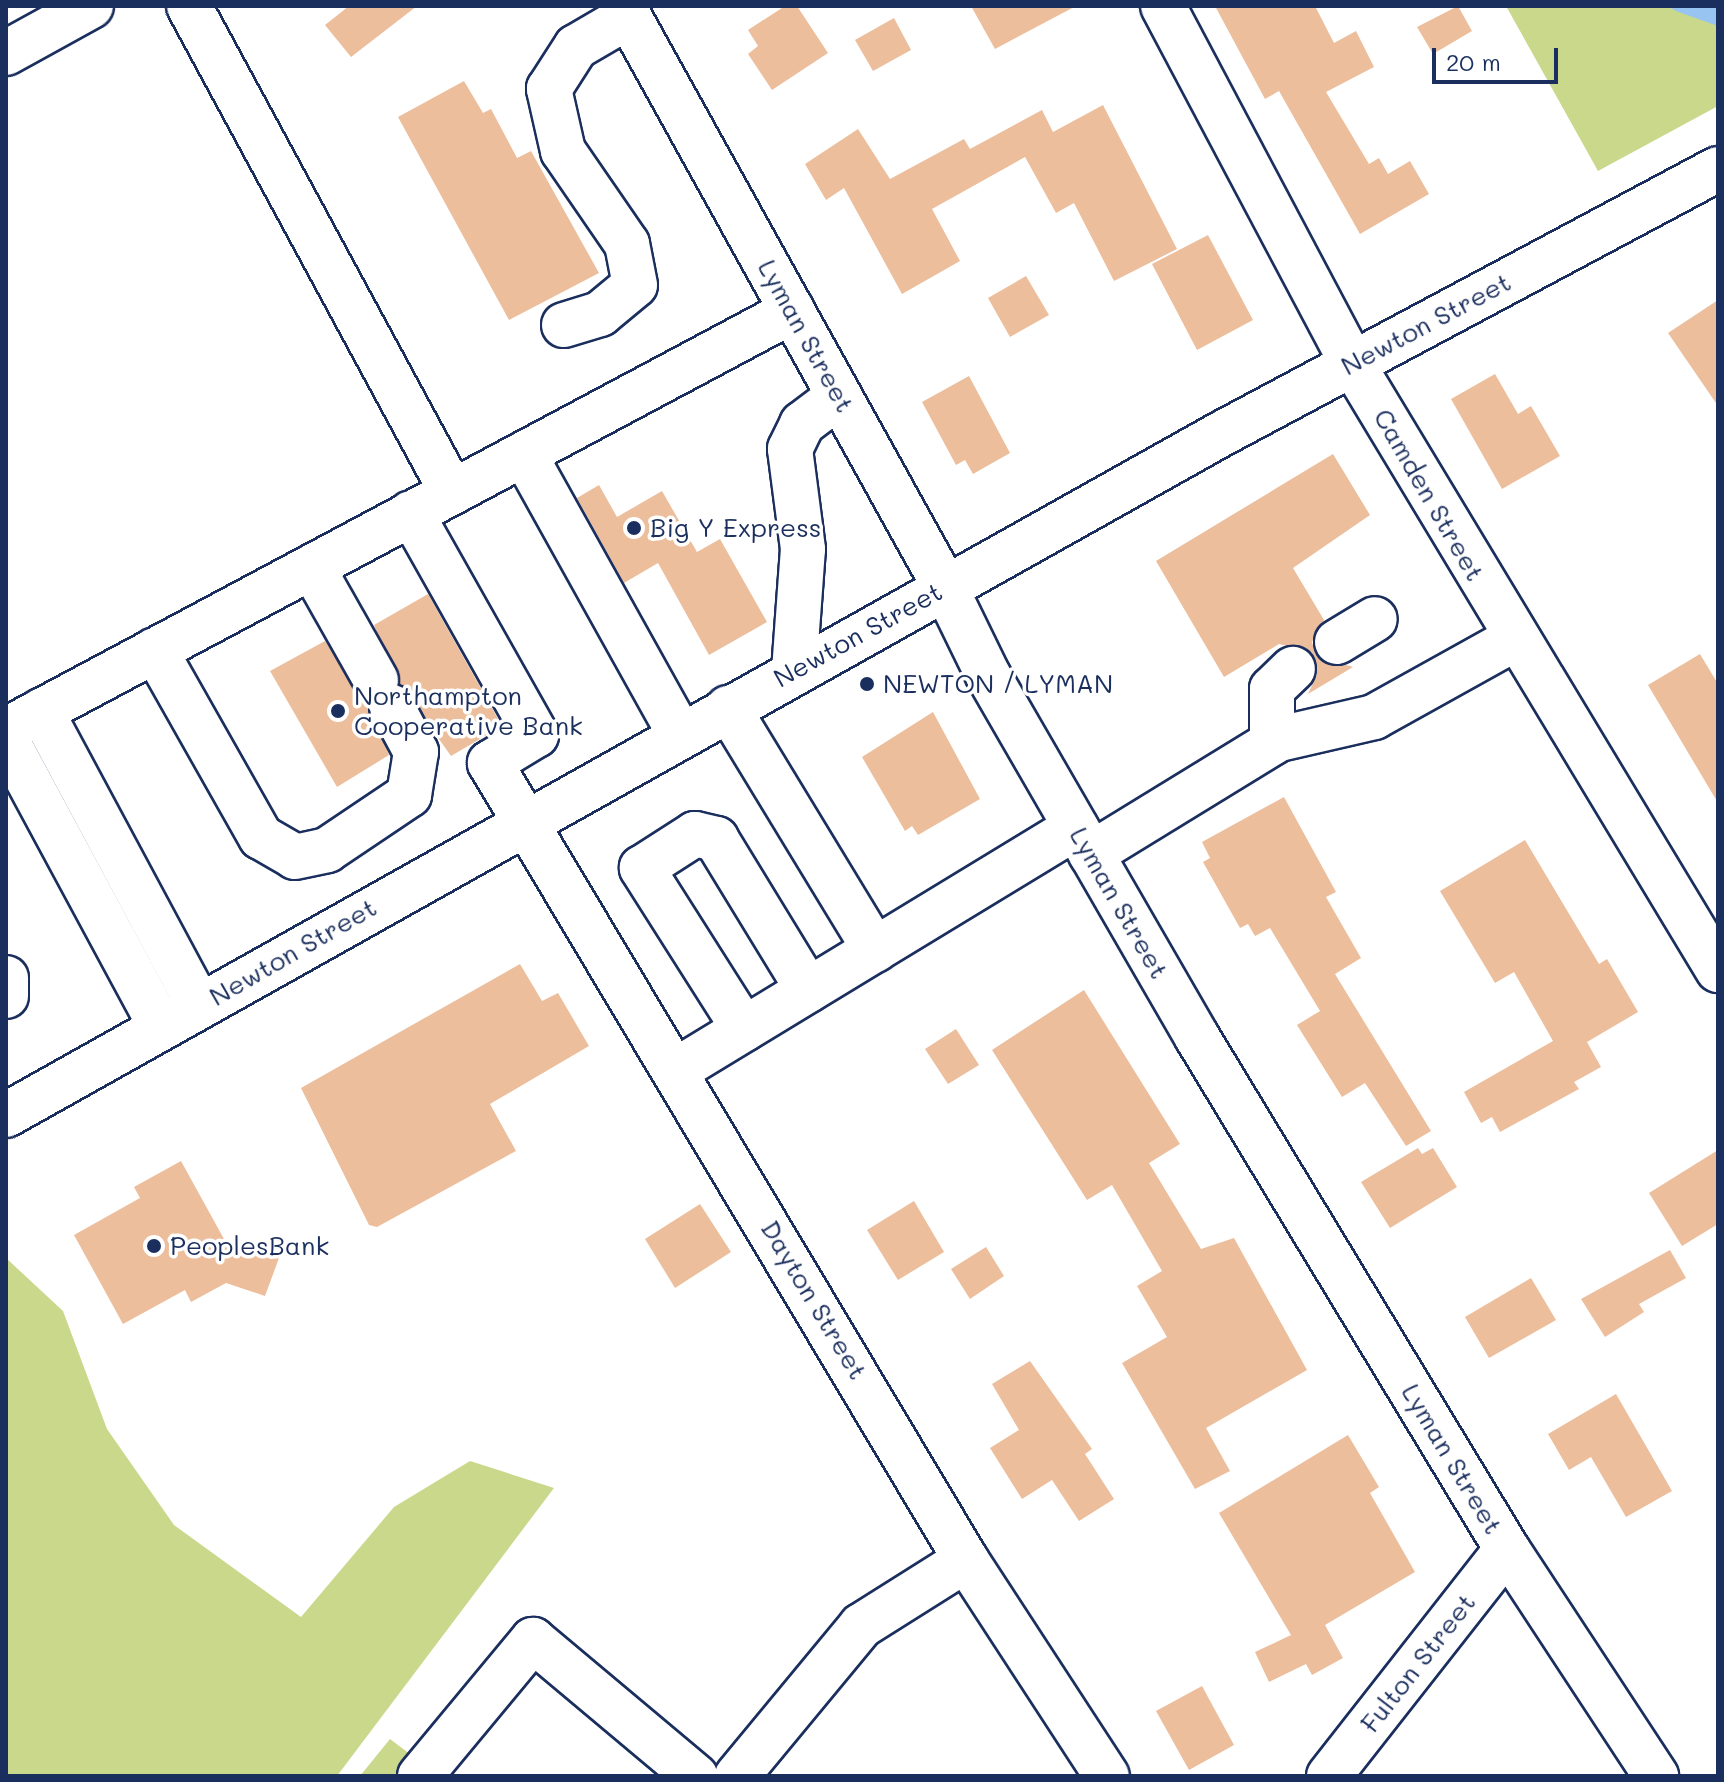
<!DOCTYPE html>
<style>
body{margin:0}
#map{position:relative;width:1724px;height:1782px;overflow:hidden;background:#fff;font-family:Mali,sans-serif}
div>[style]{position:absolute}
.green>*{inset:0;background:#cad88c}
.water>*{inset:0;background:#97c4f1}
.building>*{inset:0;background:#ecbe9c}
.roads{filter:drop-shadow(2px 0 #1b2f5e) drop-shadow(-2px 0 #1b2f5e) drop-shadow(0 2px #1b2f5e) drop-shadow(0 -2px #1b2f5e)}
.minor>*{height:44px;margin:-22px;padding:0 22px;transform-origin:22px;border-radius:22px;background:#fff}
.major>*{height:44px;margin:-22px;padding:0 22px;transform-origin:22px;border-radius:22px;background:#fff}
.dots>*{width:22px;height:22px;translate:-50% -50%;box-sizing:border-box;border:4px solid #fff;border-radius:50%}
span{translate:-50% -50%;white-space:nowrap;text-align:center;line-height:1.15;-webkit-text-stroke:7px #fff;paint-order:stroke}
.street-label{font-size:26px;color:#1b2f5e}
.poi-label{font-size:26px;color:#1b2f5e}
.left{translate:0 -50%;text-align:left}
.frame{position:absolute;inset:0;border:8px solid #1b2f5e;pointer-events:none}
.scale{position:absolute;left:1432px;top:48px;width:126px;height:36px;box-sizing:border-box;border:4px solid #1b2f5e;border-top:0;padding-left:10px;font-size:24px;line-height:28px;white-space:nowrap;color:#1b2f5e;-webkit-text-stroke:6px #fff;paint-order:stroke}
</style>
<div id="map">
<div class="green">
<div style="clip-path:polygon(1506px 6px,1718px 6px,1718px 106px,1598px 171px)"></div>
<div style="clip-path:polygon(6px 1258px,63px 1311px,107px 1429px,174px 1525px,301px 1617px,394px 1507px,470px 1461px,554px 1488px,337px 1776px,6px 1776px)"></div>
<div style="clip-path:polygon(390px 1739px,439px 1776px,360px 1776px)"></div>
</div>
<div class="water">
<div style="clip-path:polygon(1668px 6px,1718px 6px,1718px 26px,1676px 11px)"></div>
</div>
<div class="building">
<div style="clip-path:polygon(349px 6px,417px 6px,351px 57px,325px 25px)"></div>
<div style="clip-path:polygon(785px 6px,797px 6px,828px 53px,772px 90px,748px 54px,758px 46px,748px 30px)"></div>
<div style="clip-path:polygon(971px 6px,1076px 6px,995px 49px)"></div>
<div style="clip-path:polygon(1215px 6px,1315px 6px,1334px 43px,1356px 31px,1374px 67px,1326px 92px,1369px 164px,1379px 158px,1388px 174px,1410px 161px,1429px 194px,1360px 234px,1279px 91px,1265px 99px)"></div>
<div style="clip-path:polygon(1458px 6px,1472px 31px,1433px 54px,1417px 27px)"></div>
<div style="clip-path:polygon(894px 18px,911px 50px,873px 71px,855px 40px)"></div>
<div style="clip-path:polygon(464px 81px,483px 113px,491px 109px,517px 158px,531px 151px,599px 273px,509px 320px,398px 117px)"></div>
<div style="clip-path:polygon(1103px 105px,1177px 249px,1114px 281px,1074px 203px,1056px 213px,1025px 157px,932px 209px,960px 261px,902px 294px,844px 188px,826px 200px,805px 164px,858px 129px,890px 179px,964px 139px,970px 149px,1042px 110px,1053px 132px)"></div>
<div style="clip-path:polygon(1208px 235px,1253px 320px,1197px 350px,1152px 264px)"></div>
<div style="clip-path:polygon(1026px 276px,1049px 315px,1010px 337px,988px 298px)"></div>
<div style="clip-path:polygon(1718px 300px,1718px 406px,1668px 333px)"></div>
<div style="clip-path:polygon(1495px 374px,1518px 414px,1531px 406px,1560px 456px,1502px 489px,1451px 399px)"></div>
<div style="clip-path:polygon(969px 376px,1010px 453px,973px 474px,965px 460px,956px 465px,922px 402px)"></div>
<div style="clip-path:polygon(1333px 454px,1370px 515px,1293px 568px,1324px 620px,1312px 642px,1316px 656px,1353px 667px,1308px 694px,1317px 675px,1312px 652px,1279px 644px,1224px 677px,1156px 561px)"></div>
<div style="clip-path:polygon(599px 485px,617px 517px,662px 491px,697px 552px,720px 539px,767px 622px,709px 655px,658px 563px,624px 583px,577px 498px)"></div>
<div style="clip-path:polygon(428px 594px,502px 726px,451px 756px,400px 684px,374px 625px)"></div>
<div style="clip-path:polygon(325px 641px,368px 703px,389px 755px,337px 787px,270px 671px)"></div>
<div style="clip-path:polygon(1700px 654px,1718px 684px,1718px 803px,1648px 685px)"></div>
<div style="clip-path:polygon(933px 712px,980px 799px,918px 835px,912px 826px,905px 831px,862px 757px)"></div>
<div style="clip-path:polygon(1284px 797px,1336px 892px,1326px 897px,1361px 958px,1335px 974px,1431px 1131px,1406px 1146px,1365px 1083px,1342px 1097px,1297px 1025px,1320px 1011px,1270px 928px,1255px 936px,1248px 924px,1240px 928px,1203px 862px,1210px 858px,1202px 842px)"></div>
<div style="clip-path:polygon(1525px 840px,1599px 964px,1607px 959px,1638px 1012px,1587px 1042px,1601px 1067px,1574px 1082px,1579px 1089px,1500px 1132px,1492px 1117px,1481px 1123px,1464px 1092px,1553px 1041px,1514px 972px,1495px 983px,1440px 891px)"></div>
<div style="clip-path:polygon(520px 964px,542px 1001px,558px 993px,589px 1046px,490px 1104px,516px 1151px,377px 1227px,369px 1225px,301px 1088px)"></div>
<div style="clip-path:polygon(1084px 990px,1180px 1144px,1149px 1163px,1201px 1249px,1234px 1238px,1307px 1370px,1206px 1428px,1230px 1471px,1195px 1489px,1122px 1363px,1167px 1337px,1137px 1286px,1162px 1271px,1112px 1185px,1087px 1200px,992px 1050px)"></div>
<div style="clip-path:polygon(956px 1029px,979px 1065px,948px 1084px,925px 1049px)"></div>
<div style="clip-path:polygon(1418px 1148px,1422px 1154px,1433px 1148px,1457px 1187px,1390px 1228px,1361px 1182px)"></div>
<div style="clip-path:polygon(1718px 1150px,1718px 1224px,1682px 1246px,1649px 1193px)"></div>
<div style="clip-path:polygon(181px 1161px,224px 1239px,279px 1258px,265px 1296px,226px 1283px,191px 1302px,185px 1290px,123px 1324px,74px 1235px,140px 1198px,134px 1187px)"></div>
<div style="clip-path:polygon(914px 1201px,944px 1252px,898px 1280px,867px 1230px)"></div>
<div style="clip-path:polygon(700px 1204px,731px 1252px,675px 1288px,645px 1239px)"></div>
<div style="clip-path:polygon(986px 1247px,1004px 1276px,970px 1299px,951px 1269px)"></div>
<div style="clip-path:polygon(1670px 1250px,1686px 1278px,1639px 1304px,1644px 1312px,1605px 1337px,1581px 1299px)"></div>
<div style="clip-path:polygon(1531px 1278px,1556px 1320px,1489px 1358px,1465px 1317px)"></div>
<div style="clip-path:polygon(1030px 1361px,1092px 1449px,1085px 1454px,1114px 1499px,1079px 1521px,1052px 1480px,1022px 1499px,990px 1448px,1019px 1430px,992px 1384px)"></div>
<div style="clip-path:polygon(1616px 1394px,1672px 1491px,1626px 1517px,1591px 1457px,1569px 1470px,1548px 1434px)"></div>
<div style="clip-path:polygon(1348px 1435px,1379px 1487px,1370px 1493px,1415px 1572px,1325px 1625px,1343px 1658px,1312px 1675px,1306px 1664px,1269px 1682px,1255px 1652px,1291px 1635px,1219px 1513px)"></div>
<div style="clip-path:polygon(1202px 1686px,1234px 1745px,1189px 1770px,1156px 1711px)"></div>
</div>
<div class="roads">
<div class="minor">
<div style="left:189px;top:6px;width:553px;rotate:61.58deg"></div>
<div style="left:1163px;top:6px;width:404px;rotate:62.1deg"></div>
<div style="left:1352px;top:363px;width:709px;rotate:58.91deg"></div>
<div style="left:6px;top:53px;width:97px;rotate:-28.9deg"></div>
<div style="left:564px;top:325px;width:38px;rotate:-17deg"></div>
<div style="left:600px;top:314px;width:45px;rotate:-39.6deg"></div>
<div style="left:635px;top:285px;width:42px;rotate:-101deg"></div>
<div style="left:627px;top:244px;width:113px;rotate:-124.5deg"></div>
<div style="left:563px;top:151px;width:64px;rotate:-102.7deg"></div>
<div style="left:549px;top:89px;width:50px;rotate:-57.3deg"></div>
<div style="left:576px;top:47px;width:61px;rotate:-30.3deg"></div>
<div style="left:524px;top:454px;width:321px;rotate:60.9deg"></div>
<div style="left:411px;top:513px;width:255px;rotate:60.6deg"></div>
<div style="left:536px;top:735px;width:54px;rotate:148.7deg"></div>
<div style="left:490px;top:763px;width:928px;rotate:59.15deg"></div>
<div style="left:966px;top:1560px;width:258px;rotate:56.9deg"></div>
<div style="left:312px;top:567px;width:130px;rotate:60.5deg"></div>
<div style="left:945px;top:587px;width:98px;rotate:64deg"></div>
<div style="left:988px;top:675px;width:418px;rotate:60deg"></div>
<div style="left:1197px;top:1037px;width:599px;rotate:58.81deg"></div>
<div style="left:1507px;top:1549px;width:272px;rotate:56.7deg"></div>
<div style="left:1337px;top:642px;width:44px;rotate:-31.2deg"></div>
<div style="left:155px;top:650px;width:215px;rotate:60.5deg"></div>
<div style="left:261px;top:837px;width:39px;rotate:30deg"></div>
<div style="left:295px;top:857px;width:33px;rotate:-12deg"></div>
<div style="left:327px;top:850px;width:99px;rotate:-33.9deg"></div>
<div style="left:409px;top:795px;width:44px;rotate:-80.8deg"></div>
<div style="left:416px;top:752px;width:51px;rotate:-118.1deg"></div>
<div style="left:794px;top:671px;width:122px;rotate:-85.8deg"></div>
<div style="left:803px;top:549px;width:101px;rotate:-97.4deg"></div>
<div style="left:790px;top:449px;width:28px;rotate:-64deg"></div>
<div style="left:802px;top:424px;width:46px;rotate:-37.1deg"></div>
<div style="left:728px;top:708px;width:283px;rotate:58.7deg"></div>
<div style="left:41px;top:711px;width:335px;rotate:61.8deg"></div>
<div style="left:6px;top:730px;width:891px;rotate:-28.06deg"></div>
<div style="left:6px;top:739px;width:327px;rotate:61.7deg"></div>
<div style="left:1272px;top:743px;width:54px;rotate:-90deg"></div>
<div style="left:1272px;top:689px;width:29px;rotate:-44deg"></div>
<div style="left:1091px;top:854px;width:220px;rotate:-31.5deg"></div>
<div style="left:1279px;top:739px;width:98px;rotate:-13deg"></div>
<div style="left:1374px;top:717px;width:160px;rotate:-29.1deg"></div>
<div style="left:6px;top:978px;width:18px;rotate:90deg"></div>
<div style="left:744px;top:1029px;width:191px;rotate:-122.4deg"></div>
<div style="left:642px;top:868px;width:63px;rotate:-32.7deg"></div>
<div style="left:695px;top:834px;width:22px;rotate:13deg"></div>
<div style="left:716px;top:839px;width:177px;rotate:58.6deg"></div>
<div style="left:675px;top:1071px;width:469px;rotate:-31.3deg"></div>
<div style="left:420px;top:1776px;width:177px;rotate:-50.3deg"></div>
<div style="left:533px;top:1640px;width:212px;rotate:40deg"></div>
<div style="left:737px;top:1776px;width:195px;rotate:-50.4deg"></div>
<div style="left:861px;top:1626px;width:124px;rotate:-32.2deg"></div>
<div style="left:1329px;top:1776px;width:288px;rotate:-51.9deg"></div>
</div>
<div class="major">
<div style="left:623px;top:6px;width:664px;rotate:61deg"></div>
<div style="left:6px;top:1115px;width:1393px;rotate:-29.27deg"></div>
<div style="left:1221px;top:434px;width:563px;rotate:-28.07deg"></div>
</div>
</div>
<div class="dots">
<div style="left:634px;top:528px;background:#1b2f5e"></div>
<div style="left:867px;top:684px;background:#1b2f5e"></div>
<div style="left:338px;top:711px;background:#1b2f5e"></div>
<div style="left:154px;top:1246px;background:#1b2f5e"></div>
</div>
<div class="street-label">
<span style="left:1426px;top:324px;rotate:-28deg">Newton Street</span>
<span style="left:806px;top:336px;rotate:61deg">Lyman Street</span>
<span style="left:1429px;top:495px;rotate:60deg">Camden Street</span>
<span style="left:858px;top:635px;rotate:-29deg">Newton Street</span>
<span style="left:1119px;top:903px;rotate:60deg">Lyman Street</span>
<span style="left:293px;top:952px;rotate:-30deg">Newton Street</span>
<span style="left:814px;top:1300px;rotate:59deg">Dayton Street</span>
<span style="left:1452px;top:1459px;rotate:59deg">Lyman Street</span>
<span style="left:1418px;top:1663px;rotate:-52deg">Fulton Street</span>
</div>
<div class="poi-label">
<span class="left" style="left:650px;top:528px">Big Y Express</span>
<span class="left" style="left:883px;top:684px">NEWTON / LYMAN</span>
<span class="left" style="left:354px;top:711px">Northampton<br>Cooperative Bank</span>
<span class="left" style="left:170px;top:1246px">PeoplesBank</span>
</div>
<div class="frame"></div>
<div class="scale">20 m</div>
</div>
